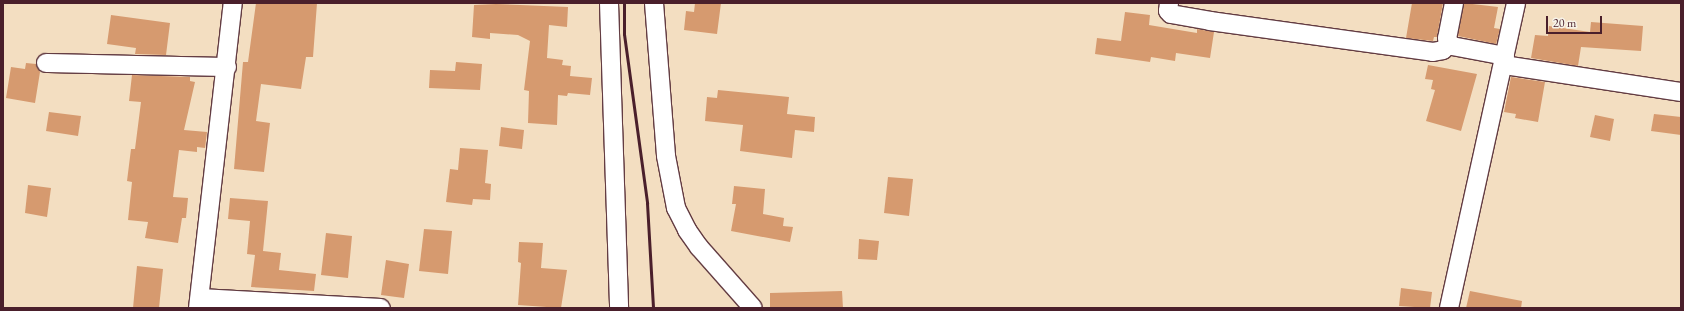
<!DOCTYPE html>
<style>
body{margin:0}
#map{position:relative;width:1684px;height:311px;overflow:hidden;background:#f3dec1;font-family:"EB Garamond",serif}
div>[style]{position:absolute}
.building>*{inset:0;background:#d69a6f}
.roads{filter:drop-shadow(1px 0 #633c42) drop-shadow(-1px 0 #633c42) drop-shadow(0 1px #633c42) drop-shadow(0 -1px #633c42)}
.minor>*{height:18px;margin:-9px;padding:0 9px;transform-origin:9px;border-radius:9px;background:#fff}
.rail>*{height:3px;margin:-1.5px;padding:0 1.5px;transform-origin:1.5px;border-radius:1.5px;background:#4a1f2b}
span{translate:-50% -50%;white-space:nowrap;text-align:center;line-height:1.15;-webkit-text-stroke:3.5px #f7f3e8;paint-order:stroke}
.frame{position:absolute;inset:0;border:4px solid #4a1f2b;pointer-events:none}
.scale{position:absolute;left:1546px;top:16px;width:56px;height:18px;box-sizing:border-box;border:2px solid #4a1f2b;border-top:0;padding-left:5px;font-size:12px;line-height:14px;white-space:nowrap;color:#4a1f2b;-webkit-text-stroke:3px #f7f3e8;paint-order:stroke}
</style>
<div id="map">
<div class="building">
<div style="clip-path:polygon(256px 3px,317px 3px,313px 57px,306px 57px,301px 89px,261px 84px,256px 121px,270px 123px,264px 172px,234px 169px,243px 62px,248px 62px)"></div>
<div style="clip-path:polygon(695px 3px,721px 3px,717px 34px,684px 30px,686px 11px,694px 12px)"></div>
<div style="clip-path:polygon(1412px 3px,1443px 3px,1437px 37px,1434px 37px,1433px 41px,1406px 38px)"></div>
<div style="clip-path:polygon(1464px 3px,1498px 7px,1494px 28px,1500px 29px,1496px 44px,1458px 36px)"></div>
<div style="clip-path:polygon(496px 4px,568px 7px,567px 27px,549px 25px,547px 58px,563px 60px,562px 65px,571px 66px,570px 76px,592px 78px,590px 95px,568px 93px,567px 96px,558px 95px,557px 125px,528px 123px,529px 91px,524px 90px,530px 41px,518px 35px,490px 33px,490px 39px,472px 37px,474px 5px)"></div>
<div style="clip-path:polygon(1125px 12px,1150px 15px,1149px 25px,1197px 33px,1197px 29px,1214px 32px,1210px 58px,1176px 53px,1175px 61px,1151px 57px,1150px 62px,1095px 54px,1097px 38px,1121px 41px)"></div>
<div style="clip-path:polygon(111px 15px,170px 23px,166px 55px,135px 54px,136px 48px,107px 44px)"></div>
<div style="clip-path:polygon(1591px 22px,1643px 26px,1641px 51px,1581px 47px,1578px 66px,1531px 58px,1535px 35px,1548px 36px,1549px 26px,1590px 32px)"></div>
<div style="clip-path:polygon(456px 62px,482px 64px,480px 90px,429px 88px,430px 70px,455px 71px)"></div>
<div style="clip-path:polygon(26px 63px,36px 64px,40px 72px,35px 103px,6px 98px,11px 67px,25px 69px)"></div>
<div style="clip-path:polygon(1428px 65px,1477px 74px,1461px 131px,1426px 121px,1435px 90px,1431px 89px,1433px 80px,1425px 79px)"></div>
<div style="clip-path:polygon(132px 75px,190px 77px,190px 81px,195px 82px,184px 130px,207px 132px,205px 148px,197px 147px,197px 152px,179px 150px,173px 197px,188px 198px,186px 218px,182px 218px,178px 243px,145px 238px,148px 222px,128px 220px,132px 182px,127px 181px,131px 149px,135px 149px,141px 102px,129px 101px)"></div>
<div style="clip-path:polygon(1511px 77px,1545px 82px,1538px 122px,1515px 118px,1516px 114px,1504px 112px)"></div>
<div style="clip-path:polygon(718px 90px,789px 97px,787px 114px,815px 117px,814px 132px,795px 130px,792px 158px,740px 151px,743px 125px,705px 121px,707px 97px,717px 98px)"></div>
<div style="clip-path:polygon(49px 112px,81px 116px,78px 136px,46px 131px)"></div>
<div style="clip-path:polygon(1654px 114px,1681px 117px,1681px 135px,1651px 131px)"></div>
<div style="clip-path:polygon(1595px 115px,1614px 119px,1610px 141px,1590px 137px)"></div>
<div style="clip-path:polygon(501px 127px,524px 130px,522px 149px,499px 146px)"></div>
<div style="clip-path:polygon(460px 148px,488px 150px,485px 183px,491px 184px,490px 200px,473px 199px,472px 205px,446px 202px,450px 169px,458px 170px)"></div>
<div style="clip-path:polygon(888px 177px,913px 179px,909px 216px,884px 213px)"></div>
<div style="clip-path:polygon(28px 185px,51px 188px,47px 217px,25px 213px)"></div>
<div style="clip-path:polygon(734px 186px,765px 189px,763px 214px,784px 218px,783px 226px,793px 227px,790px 242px,731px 231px,736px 204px,732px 204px)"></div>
<div style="clip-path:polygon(230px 198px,268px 201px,263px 251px,281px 253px,279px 270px,316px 274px,314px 291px,251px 287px,255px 255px,247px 254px,250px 221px,228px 219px)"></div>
<div style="clip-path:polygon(424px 229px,452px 231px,448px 274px,419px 271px)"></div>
<div style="clip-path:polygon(326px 233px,352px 236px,348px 278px,321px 275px)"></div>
<div style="clip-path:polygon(859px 239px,879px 241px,877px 260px,858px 259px)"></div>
<div style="clip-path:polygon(519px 242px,543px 243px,541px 268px,567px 270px,561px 308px,518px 305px,521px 263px,518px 262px)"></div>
<div style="clip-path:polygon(386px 260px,409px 264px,404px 298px,381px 295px)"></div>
<div style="clip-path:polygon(137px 266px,163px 269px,159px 308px,133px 308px)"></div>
<div style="clip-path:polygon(1401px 288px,1432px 292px,1430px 308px,1399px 306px)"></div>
<div style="clip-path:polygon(842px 291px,843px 308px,770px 308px,770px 293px)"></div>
<div style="clip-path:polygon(1470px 291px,1522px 301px,1521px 308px,1466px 308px)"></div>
</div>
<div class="roads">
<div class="minor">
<div style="left:609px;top:3px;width:305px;rotate:88.1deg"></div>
<div style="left:654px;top:3px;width:153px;rotate:85.5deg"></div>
<div style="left:666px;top:156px;width:53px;rotate:79.1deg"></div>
<div style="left:676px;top:208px;width:25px;rotate:63deg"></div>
<div style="left:687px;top:230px;width:21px;rotate:55deg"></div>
<div style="left:699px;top:247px;width:81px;rotate:48.5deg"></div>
<div style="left:1169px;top:3px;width:8px;rotate:97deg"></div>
<div style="left:1168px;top:11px;width:4px;rotate:45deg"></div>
<div style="left:1171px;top:14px;width:40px;rotate:10deg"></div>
<div style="left:1210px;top:21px;width:225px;rotate:7.9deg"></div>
<div style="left:1433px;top:52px;width:10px;rotate:-11deg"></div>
<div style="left:1443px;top:50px;width:9px;rotate:-49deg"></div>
<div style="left:1454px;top:3px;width:36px;rotate:101deg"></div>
<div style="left:1447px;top:38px;width:5px;rotate:68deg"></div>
<div style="left:1449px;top:43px;width:4px;rotate:45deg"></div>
<div style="left:1452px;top:46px;width:54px;rotate:10.7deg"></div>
<div style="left:46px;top:63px;width:181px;rotate:1.3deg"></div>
<div style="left:1504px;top:65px;width:179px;rotate:8.7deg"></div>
<div style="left:200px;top:298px;width:181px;rotate:3.2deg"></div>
<div style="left:198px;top:308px;width:307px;rotate:-83.5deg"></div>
<div style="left:1449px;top:308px;width:312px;rotate:-77.6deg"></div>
</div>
</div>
<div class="rail">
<div style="left:624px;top:3px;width:31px;rotate:90deg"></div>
<div style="left:624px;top:34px;width:171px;rotate:82.2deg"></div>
<div style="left:647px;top:203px;width:105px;rotate:86.7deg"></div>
</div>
<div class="frame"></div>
<div class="scale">20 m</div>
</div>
